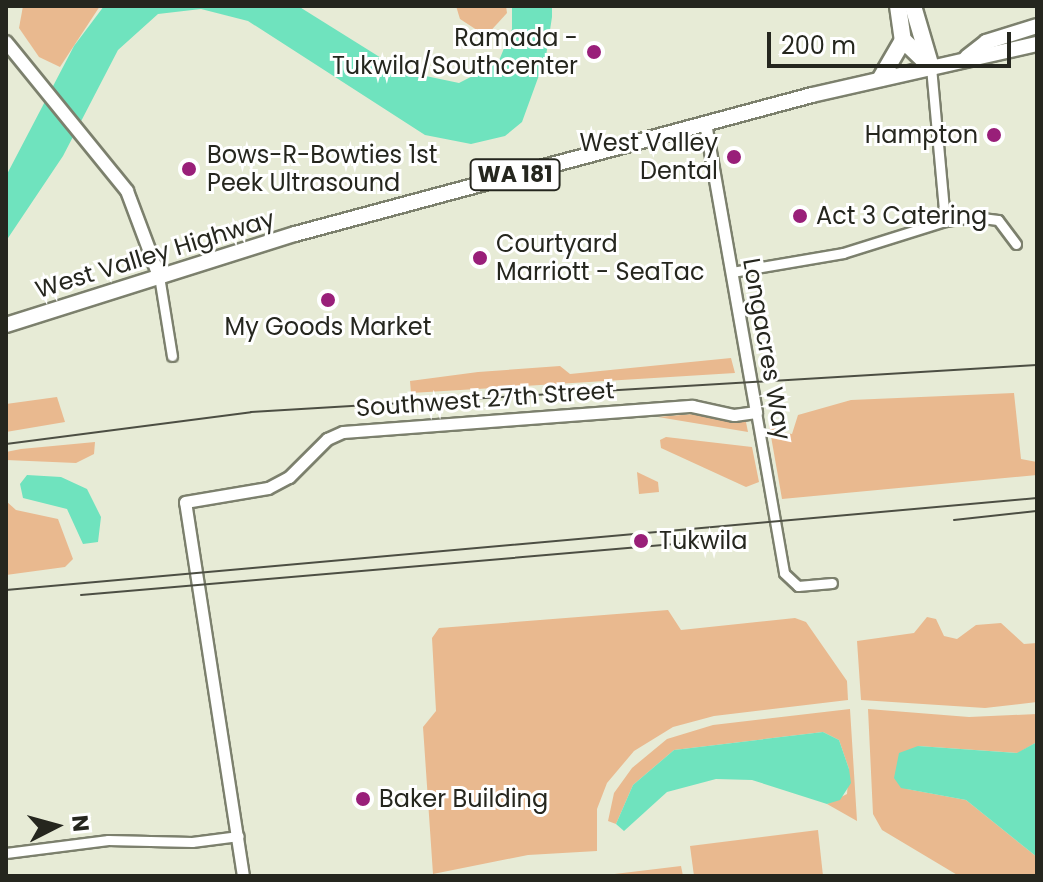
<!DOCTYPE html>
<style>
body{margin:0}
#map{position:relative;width:1043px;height:882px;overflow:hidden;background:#e7ebd6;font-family:Poppins,sans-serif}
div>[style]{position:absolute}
.green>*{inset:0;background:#e9b98f}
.water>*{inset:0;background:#6fe3be}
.roads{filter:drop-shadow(2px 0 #7c806d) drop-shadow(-2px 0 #7c806d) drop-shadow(0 2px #7c806d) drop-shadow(0 -2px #7c806d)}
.minor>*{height:9px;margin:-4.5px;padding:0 4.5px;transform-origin:4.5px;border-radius:4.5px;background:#fff}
.tertiary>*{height:11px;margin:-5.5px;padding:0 5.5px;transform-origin:5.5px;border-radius:5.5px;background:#fff}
.secondary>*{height:12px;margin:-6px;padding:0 6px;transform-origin:6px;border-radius:6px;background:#fff}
.primary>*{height:14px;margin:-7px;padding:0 7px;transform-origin:7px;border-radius:7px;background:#fff}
.motorway>*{height:16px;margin:-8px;padding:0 8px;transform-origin:8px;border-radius:8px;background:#fff}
.rail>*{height:2px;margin:-1px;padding:0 1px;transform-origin:1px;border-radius:1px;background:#4c4e43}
.dots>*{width:22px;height:22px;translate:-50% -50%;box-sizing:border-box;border:4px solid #fff;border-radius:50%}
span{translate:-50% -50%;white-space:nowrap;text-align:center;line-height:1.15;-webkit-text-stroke:6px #fff;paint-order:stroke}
.shield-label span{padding:2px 6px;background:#fff;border:2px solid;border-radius:6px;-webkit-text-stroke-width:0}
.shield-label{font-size:22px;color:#25261e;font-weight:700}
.poi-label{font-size:24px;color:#25261e}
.right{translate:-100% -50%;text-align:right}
.left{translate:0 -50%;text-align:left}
.street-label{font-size:24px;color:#25261e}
.frame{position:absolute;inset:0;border:8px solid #25261e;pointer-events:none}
.north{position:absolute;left:16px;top:786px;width:80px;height:80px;-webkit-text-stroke:6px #fff;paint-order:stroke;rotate:84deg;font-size:22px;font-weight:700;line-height:32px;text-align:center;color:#25261e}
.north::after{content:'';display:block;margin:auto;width:28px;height:36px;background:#25261e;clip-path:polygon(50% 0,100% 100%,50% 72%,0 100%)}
.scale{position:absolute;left:767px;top:32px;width:244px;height:36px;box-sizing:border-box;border:4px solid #25261e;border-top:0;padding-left:10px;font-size:24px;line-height:28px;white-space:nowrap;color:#25261e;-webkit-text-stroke:6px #fff;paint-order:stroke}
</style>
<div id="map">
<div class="green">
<div style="clip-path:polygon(23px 6px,100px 6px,60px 67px,39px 57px,19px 28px)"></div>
<div style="clip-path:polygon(456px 6px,506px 6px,507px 13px,486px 36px,460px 19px)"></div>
<div style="clip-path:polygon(731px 358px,735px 373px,411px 393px,410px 381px,478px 372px,560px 366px,570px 374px)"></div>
<div style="clip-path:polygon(1014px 393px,1021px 459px,1037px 462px,1037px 475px,782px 499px,769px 425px,779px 423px,782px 432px,792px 434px,798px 415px,851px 400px)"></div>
<div style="clip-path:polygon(57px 397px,65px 422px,6px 432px,6px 404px)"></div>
<div style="clip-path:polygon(705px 413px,746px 422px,748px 432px,658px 417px)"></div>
<div style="clip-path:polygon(666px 437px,752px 447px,759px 482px,746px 487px,661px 448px,660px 440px)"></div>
<div style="clip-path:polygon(95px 442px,94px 454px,76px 463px,6px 460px,6px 452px,21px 449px)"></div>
<div style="clip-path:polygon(637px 472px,658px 482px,659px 492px,639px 494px)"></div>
<div style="clip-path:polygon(6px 501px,16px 510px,58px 519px,73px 559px,65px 567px,6px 575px)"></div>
<div style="clip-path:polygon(668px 610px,681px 630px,795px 618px,806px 622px,847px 681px,848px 700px,714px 716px,673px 727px,634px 751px,607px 783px,597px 809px,597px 851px,528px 855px,433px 874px,423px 727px,436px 711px,432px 638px,439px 628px)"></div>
<div style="clip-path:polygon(927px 617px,936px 619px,944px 636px,957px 639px,976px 625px,1001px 623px,1024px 644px,1037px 643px,1037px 702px,985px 708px,861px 700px,857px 641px,914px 633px)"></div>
<div style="clip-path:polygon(850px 709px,857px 821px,827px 804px,847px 794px,849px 769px,839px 740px,823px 732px,674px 750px,633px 785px,616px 824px,608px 821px,614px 793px,632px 768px,667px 739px,713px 725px)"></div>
<div style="clip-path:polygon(868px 709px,969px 717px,1037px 714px,1037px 742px,1018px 753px,918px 746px,907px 789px,966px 800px,1037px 857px,1037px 876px,959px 876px,882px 830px,873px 814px)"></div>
<div style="clip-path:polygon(818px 830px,823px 876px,694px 876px,690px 846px)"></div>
<div style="clip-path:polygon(681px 866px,683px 876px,598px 876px)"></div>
</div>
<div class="water">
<div style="clip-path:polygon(104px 6px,298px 6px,402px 71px,459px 83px,498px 63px,512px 29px,512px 6px,552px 6px,552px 17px,546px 56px,522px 122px,505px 136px,471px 144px,425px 135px,248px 21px,201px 9px,158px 14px,118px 50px,63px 156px,6px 241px,6px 176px,74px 46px)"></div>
<div style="clip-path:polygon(27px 475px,61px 477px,87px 489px,101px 517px,98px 542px,83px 544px,67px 509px,23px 498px,20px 484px)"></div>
<div style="clip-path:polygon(823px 732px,839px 740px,849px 769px,851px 783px,840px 800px,827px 804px,752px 780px,716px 779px,667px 792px,624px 831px,616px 824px,633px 785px,674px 750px)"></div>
<div style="clip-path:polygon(1037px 742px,1037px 857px,966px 800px,901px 788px,894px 778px,899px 753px,918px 746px,1017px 753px)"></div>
</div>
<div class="roads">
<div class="minor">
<div style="left:931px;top:67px;width:155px;rotate:84.8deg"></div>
<div style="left:732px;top:272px;width:113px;rotate:-9.7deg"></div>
<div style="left:843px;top:253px;width:107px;rotate:-17.4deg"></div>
<div style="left:945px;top:221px;width:29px;rotate:-8deg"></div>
<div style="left:974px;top:217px;width:24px;rotate:7deg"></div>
<div style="left:998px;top:220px;width:30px;rotate:53deg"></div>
<div style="left:159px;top:276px;width:81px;rotate:80.8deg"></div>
<div style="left:756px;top:412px;width:163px;rotate:80.1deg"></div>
<div style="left:784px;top:573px;width:19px;rotate:43deg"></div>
<div style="left:798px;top:586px;width:34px;rotate:-5deg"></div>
<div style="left:6px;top:853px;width:103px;rotate:-7.3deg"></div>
<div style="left:108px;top:840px;width:84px;rotate:1.4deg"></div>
<div style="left:192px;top:842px;width:47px;rotate:-7.3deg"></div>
</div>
<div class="tertiary">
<div style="left:243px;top:876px;width:378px;rotate:-98.8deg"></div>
<div style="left:185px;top:502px;width:84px;rotate:-9.6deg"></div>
<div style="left:268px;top:488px;width:24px;rotate:-28deg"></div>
<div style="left:289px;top:477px;width:54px;rotate:-45deg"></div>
<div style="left:327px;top:439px;width:17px;rotate:-24deg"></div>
<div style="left:343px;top:432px;width:350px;rotate:-4.3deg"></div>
<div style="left:692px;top:406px;width:43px;rotate:12.1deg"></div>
<div style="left:734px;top:415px;width:22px;rotate:-8deg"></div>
<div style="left:756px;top:412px;width:293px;rotate:-100deg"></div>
</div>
<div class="secondary">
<div style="left:6px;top:42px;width:192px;rotate:50.9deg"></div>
<div style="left:127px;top:191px;width:91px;rotate:69.4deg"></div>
</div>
<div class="primary">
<div style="left:967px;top:57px;width:24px;rotate:-38deg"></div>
<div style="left:986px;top:42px;width:53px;rotate:-17.4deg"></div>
<div style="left:6px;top:325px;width:303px;rotate:-17.5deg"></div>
<div style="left:295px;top:234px;width:535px;rotate:-15.05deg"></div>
<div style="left:812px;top:95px;width:231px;rotate:-12.8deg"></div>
</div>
<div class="motorway">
<div style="left:898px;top:6px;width:34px;rotate:82deg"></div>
<div style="left:903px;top:40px;width:39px;rotate:44deg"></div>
<div style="left:913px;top:6px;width:64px;rotate:73.6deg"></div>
<div style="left:881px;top:78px;width:44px;rotate:-59.9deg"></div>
</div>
</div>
<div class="rail">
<div style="left:6px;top:444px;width:247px;rotate:-7.4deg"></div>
<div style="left:251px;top:412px;width:787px;rotate:-3.42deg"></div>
<div style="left:954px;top:520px;width:83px;rotate:-6.2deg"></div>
<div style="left:6px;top:590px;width:1035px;rotate:-5.1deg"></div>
<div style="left:81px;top:595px;width:619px;rotate:-4.91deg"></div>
</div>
<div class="dots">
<div style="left:594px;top:52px;background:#991f79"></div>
<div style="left:994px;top:135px;background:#991f79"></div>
<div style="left:734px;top:157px;background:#991f79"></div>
<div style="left:189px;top:169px;background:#991f79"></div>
<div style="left:800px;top:216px;background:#991f79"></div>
<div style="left:480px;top:258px;background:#991f79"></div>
<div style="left:328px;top:300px;background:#991f79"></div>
<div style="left:641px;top:541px;background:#991f79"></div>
<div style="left:363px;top:799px;background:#991f79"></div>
</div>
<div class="shield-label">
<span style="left:515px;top:175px">WA 181</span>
</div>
<div class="poi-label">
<span class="right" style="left:578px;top:52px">Ramada -<br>Tukwila/Southcenter</span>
<span class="right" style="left:978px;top:135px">Hampton</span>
<span class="right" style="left:718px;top:157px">West Valley<br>Dental</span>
<span class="left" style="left:207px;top:169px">Bows-R-Bowties 1st<br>Peek Ultrasound</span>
<span class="left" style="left:816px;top:216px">Act 3 Catering</span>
<span class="left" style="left:496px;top:258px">Courtyard<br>Marriott - SeaTac</span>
<span style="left:328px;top:327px">My Goods Market</span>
<span class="left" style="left:659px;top:541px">Tukwila</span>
<span class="left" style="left:379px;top:799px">Baker Building</span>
</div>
<div class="street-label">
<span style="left:155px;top:254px;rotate:-17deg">West Valley Highway</span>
<span style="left:767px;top:349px;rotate:80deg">Longacres Way</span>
<span style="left:485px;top:399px;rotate:-4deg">Southwest 27th Street</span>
</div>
<div class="frame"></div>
<div class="north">N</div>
<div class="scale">200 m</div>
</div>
